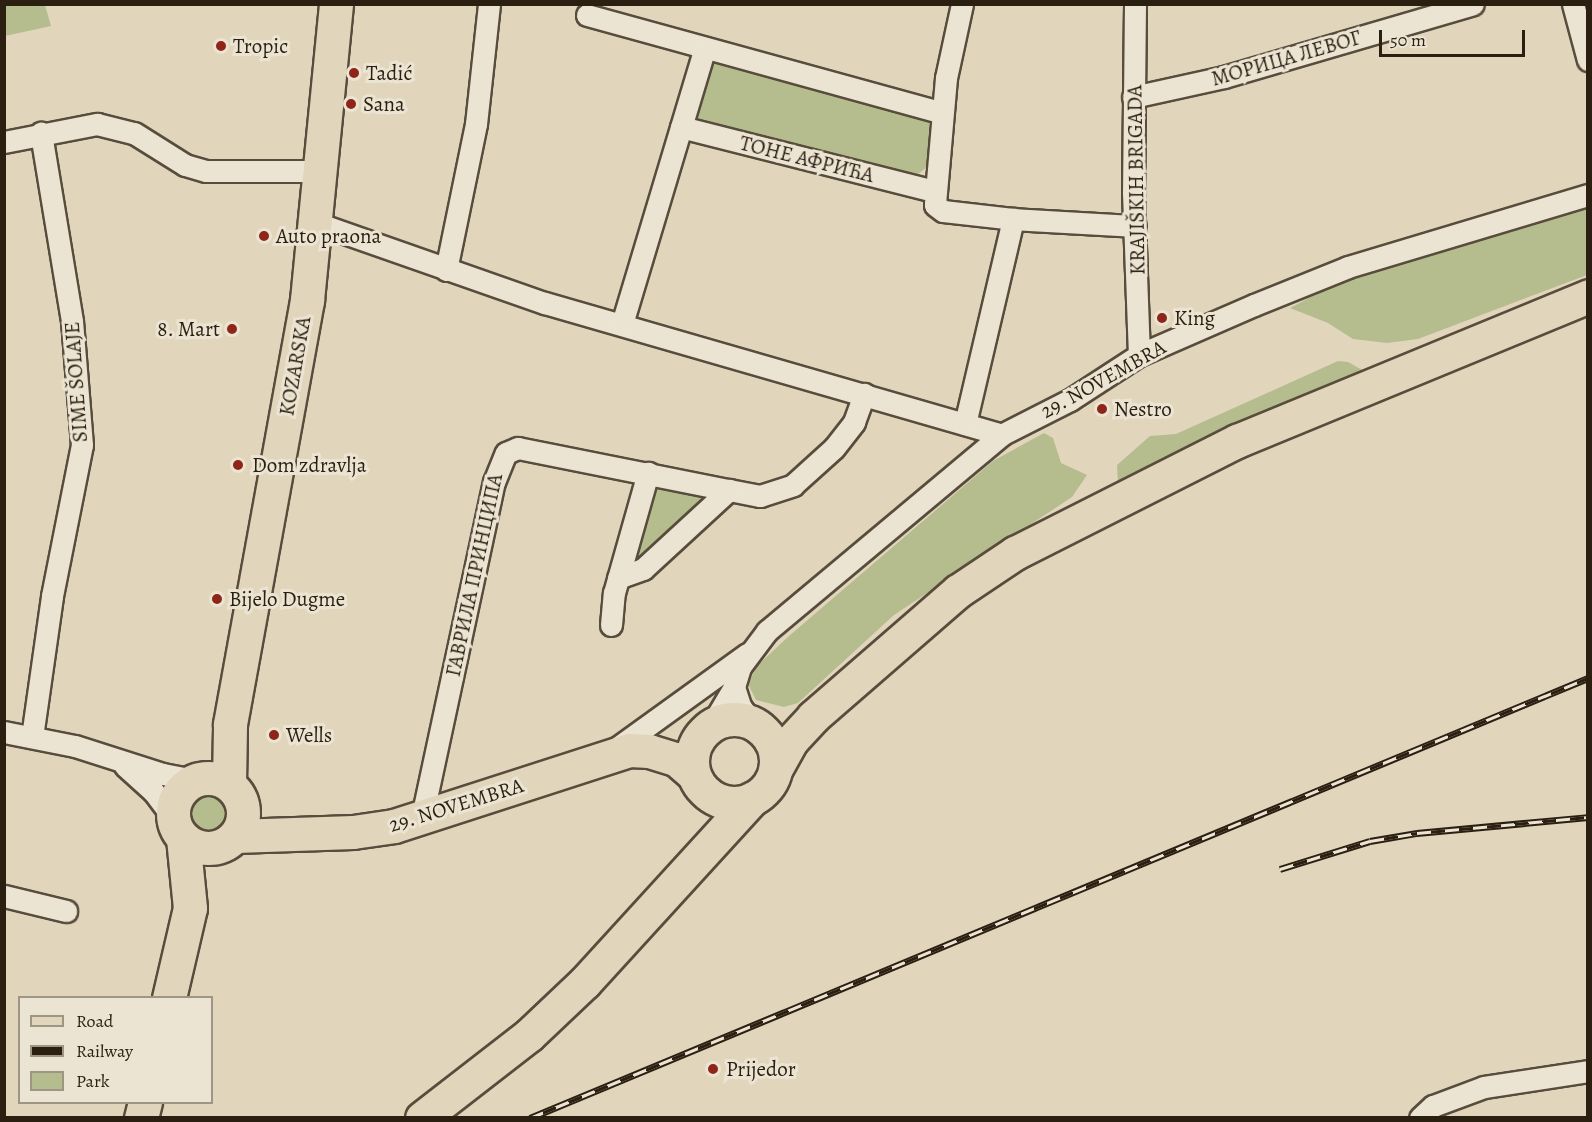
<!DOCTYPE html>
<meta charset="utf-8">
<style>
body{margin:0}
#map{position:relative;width:1592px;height:1122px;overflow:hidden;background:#e1d5bc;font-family:Alegreya,serif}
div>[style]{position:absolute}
.green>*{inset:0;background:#b5bd8f}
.round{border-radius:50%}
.roads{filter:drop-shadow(2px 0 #584c3c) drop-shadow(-2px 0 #584c3c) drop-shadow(0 2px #584c3c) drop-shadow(0 -2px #584c3c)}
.minor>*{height:21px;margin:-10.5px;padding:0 10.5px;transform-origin:10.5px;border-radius:10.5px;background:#ece4d3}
.primary>*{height:33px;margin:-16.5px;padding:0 16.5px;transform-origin:16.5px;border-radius:16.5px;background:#e1d5bc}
.primary>.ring{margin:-16.5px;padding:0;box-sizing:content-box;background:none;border:33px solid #e1d5bc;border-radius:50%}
.rail>*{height:7px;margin-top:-3.5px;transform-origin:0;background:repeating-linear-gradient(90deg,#ece4d3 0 14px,#2b1f11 0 28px);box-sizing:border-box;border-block:2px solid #2b1f11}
.dots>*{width:16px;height:16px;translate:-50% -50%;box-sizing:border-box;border:3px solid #ece4d3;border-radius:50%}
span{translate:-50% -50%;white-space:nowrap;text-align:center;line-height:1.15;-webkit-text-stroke:6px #ece4d3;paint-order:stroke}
.poi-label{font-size:21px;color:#2b1f11}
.left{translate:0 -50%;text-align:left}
.right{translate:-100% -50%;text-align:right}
.street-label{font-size:21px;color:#2b1f11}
.frame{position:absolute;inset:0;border:6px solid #2b1f11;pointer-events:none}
.legend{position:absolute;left:18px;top:996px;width:195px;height:108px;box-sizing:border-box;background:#ece4d3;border:2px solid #9f9585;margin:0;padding:8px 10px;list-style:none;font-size:18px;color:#2b1f11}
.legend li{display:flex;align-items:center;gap:12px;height:30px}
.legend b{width:30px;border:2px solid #9f9585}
.scale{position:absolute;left:1379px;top:30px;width:146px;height:27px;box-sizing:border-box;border:3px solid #2b1f11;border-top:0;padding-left:8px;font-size:18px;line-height:21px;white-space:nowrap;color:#2b1f11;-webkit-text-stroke:4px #ece4d3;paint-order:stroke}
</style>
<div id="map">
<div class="green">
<div style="clip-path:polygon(5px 4px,45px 5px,51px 26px,5px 36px)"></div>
<div style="clip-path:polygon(720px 60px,926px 115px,936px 129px,931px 164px,913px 178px,702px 126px,689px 111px,703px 67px)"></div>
<div style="clip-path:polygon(1587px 209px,1587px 275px,1418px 339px,1387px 343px,1353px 339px,1328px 323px,1290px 308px,1341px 281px)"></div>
<div style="clip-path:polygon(1338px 361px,1348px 362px,1366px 372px,1118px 483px,1117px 465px,1150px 436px,1176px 434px)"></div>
<div style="clip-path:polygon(1044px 433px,1053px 438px,1061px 463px,1087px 475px,1072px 497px,894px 615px,798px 703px,784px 707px,756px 700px,748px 684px,757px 666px,789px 636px,993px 461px)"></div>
<div style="clip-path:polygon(656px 486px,710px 494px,637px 561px)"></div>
<div class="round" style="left:192px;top:795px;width:36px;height:36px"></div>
</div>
<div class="roads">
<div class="minor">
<div style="left:962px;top:4px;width:76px;rotate:102.2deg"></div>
<div style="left:946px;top:78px;width:127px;rotate:95deg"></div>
<div style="left:935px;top:205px;width:10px;rotate:37deg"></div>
<div style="left:943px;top:211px;width:70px;rotate:6.5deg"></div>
<div style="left:1013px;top:219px;width:122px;rotate:3.3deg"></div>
<div style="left:1135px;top:4px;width:188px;rotate:90.6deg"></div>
<div style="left:1133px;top:192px;width:163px;rotate:87.9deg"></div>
<div style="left:1573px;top:4px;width:58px;rotate:75deg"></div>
<div style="left:587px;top:15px;width:368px;rotate:15.4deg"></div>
<div style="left:1133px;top:97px;width:93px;rotate:-12.4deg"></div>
<div style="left:1224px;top:77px;width:259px;rotate:-16.3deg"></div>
<div style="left:681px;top:127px;width:261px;rotate:14.2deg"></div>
<div style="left:4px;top:142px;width:95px;rotate:-11deg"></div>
<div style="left:97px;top:124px;width:38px;rotate:14deg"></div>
<div style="left:134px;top:133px;width:60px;rotate:32.1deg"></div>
<div style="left:185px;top:165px;width:22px;rotate:16deg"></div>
<div style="left:206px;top:171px;width:115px"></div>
<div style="left:316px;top:223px;width:243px;rotate:19.3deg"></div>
<div style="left:545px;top:303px;width:475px;rotate:16.1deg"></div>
<div style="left:446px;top:270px;width:149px;rotate:-78.4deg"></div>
<div style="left:476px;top:124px;width:121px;rotate:-83.8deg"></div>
<div style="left:622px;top:324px;width:288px;rotate:-73.3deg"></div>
<div style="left:965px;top:424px;width:211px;rotate:-76.8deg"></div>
<div style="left:618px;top:578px;width:27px;rotate:-20deg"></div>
<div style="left:643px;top:569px;width:117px;rotate:-42.6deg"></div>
<div style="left:729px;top:490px;width:32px;rotate:11deg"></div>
<div style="left:760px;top:496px;width:35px;rotate:-18deg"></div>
<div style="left:793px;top:485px;width:55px;rotate:-42.1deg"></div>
<div style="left:834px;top:448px;width:33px;rotate:-52deg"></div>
<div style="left:854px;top:422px;width:30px;rotate:-70deg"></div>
<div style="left:611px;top:625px;width:32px;rotate:-85deg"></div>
<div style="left:614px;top:593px;width:125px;rotate:-74.2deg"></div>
<div style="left:734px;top:687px;width:20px;rotate:72deg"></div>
<div style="left:740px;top:706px;width:21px;rotate:53deg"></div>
<div style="left:712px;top:724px;width:43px;rotate:-59.3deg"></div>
<div style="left:734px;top:687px;width:21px;rotate:-73deg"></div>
<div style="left:740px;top:667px;width:45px;rotate:-53.1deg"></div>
<div style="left:767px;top:631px;width:305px;rotate:-39.9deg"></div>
<div style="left:1001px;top:435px;width:77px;rotate:-26.9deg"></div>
<div style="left:1070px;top:400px;width:82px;rotate:-33.1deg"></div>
<div style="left:1139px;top:355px;width:125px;rotate:-23.5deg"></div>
<div style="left:1254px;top:305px;width:101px;rotate:-22deg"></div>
<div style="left:1348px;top:267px;width:251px;rotate:-16.7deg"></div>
<div style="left:4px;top:732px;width:72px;rotate:11.2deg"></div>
<div style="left:75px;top:746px;width:92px;rotate:17.7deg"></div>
<div style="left:163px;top:774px;width:33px;rotate:11deg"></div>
<div style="left:32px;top:737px;width:142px;rotate:-81.9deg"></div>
<div style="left:52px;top:596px;width:154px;rotate:-78.8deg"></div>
<div style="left:82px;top:445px;width:124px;rotate:-94.6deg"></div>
<div style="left:72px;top:321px;width:191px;rotate:-99.4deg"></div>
<div style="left:614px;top:750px;width:164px;rotate:-35.8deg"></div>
<div style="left:125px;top:766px;width:38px;rotate:42deg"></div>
<div style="left:153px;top:791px;width:34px;rotate:53deg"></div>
<div style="left:422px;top:817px;width:343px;rotate:-77.9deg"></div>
<div style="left:494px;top:482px;width:31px;rotate:-68deg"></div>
<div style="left:506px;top:453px;width:13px;rotate:-23deg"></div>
<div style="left:518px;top:448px;width:215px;rotate:11.3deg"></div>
<div style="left:4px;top:896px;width:64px;rotate:13.6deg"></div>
<div style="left:1420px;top:1118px;width:18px;rotate:-43deg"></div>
<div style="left:1433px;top:1106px;width:54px;rotate:-20.4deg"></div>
<div style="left:1484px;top:1087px;width:105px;rotate:-8.7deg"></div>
</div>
<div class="primary">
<div class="ring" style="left:692px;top:719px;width:51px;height:51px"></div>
<div style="left:775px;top:770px;width:33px;rotate:-61deg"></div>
<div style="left:791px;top:741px;width:33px;rotate:-47deg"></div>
<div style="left:813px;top:717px;width:192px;rotate:-41deg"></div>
<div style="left:958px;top:591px;width:69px;rotate:-33.7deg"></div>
<div style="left:1015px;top:553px;width:249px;rotate:-26.8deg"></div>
<div style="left:1237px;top:441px;width:380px;rotate:-22.4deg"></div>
<div class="ring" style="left:173px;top:778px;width:37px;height:37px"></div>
<div style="left:229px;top:784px;width:60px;rotate:-89deg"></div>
<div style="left:230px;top:724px;width:431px;rotate:-79.7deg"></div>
<div style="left:307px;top:300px;width:297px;rotate:-84.4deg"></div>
<div style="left:235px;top:836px;width:118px;rotate:-1.9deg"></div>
<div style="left:353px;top:832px;width:41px;rotate:-8.3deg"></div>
<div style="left:394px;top:826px;width:247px;rotate:-17.9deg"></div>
<div style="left:629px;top:750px;width:20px;rotate:3deg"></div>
<div style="left:649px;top:751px;width:28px;rotate:17deg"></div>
<div style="left:676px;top:759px;width:21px;rotate:41deg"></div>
<div style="left:169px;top:998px;width:92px;rotate:-76.9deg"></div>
<div style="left:190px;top:908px;width:70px;rotate:-95.7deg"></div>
<div style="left:141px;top:1118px;width:16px;rotate:-76deg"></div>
<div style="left:422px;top:1118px;width:135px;rotate:-37.8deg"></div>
<div style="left:529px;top:1035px;width:77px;rotate:-43.4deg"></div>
<div style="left:585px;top:982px;width:249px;rotate:-47.6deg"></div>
</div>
</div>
<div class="rail">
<div style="left:1280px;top:869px;width:94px;rotate:-17.3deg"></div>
<div style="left:1370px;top:841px;width:48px;rotate:-9.7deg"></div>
<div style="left:1417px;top:833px;width:172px;rotate:-5.3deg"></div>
<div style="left:530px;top:1118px;width:1146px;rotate:-22.58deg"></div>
</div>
<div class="dots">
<div style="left:221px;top:46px;background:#8f2418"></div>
<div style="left:354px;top:73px;background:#8f2418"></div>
<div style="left:351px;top:104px;background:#8f2418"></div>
<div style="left:264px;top:236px;background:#8f2418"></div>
<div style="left:1162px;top:318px;background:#8f2418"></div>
<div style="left:232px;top:329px;background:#8f2418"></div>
<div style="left:1102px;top:409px;background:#8f2418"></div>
<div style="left:238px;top:465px;background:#8f2418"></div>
<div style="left:217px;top:599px;background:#8f2418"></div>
<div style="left:274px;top:735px;background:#8f2418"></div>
<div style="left:713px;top:1069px;background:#8f2418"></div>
</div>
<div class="poi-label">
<span class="left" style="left:233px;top:46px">Tropic</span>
<span class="left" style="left:366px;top:73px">Tadić</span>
<span class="left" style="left:363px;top:104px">Sana</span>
<span class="left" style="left:276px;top:236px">Auto praona</span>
<span class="left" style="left:1174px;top:318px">King</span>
<span class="right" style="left:220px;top:329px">8. Mart</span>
<span class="left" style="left:1114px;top:409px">Nestro</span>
<span class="left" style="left:252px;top:465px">Dom zdravlja</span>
<span class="left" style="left:229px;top:599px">Bijelo Dugme</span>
<span class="left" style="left:286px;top:735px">Wells</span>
<span class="left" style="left:726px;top:1069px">Prijedor</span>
</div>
<div class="street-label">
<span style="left:1286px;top:58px;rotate:-16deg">МОРИЦА ЛЕВОГ</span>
<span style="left:807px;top:159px;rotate:14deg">ТОНЕ АФРИЋА</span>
<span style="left:1136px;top:180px;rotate:-91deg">KRAJIŠKIH BRIGADA</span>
<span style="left:295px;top:366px;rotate:-80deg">KOZARSKA</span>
<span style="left:1103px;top:379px;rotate:-29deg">29. NOVEMBRA</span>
<span style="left:76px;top:382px;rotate:-94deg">SIME ŠOLAJE</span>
<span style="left:474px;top:575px;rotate:-78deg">ГАВРИЛА ПРИНЦИПА</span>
<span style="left:456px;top:805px;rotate:-17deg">29. NOVEMBRA</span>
</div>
<div class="frame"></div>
<ul class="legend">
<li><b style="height:8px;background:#e1d5bc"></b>Road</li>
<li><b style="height:8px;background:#2b1f11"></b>Railway</li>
<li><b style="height:16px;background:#b5bd8f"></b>Park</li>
</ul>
<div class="scale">50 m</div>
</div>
